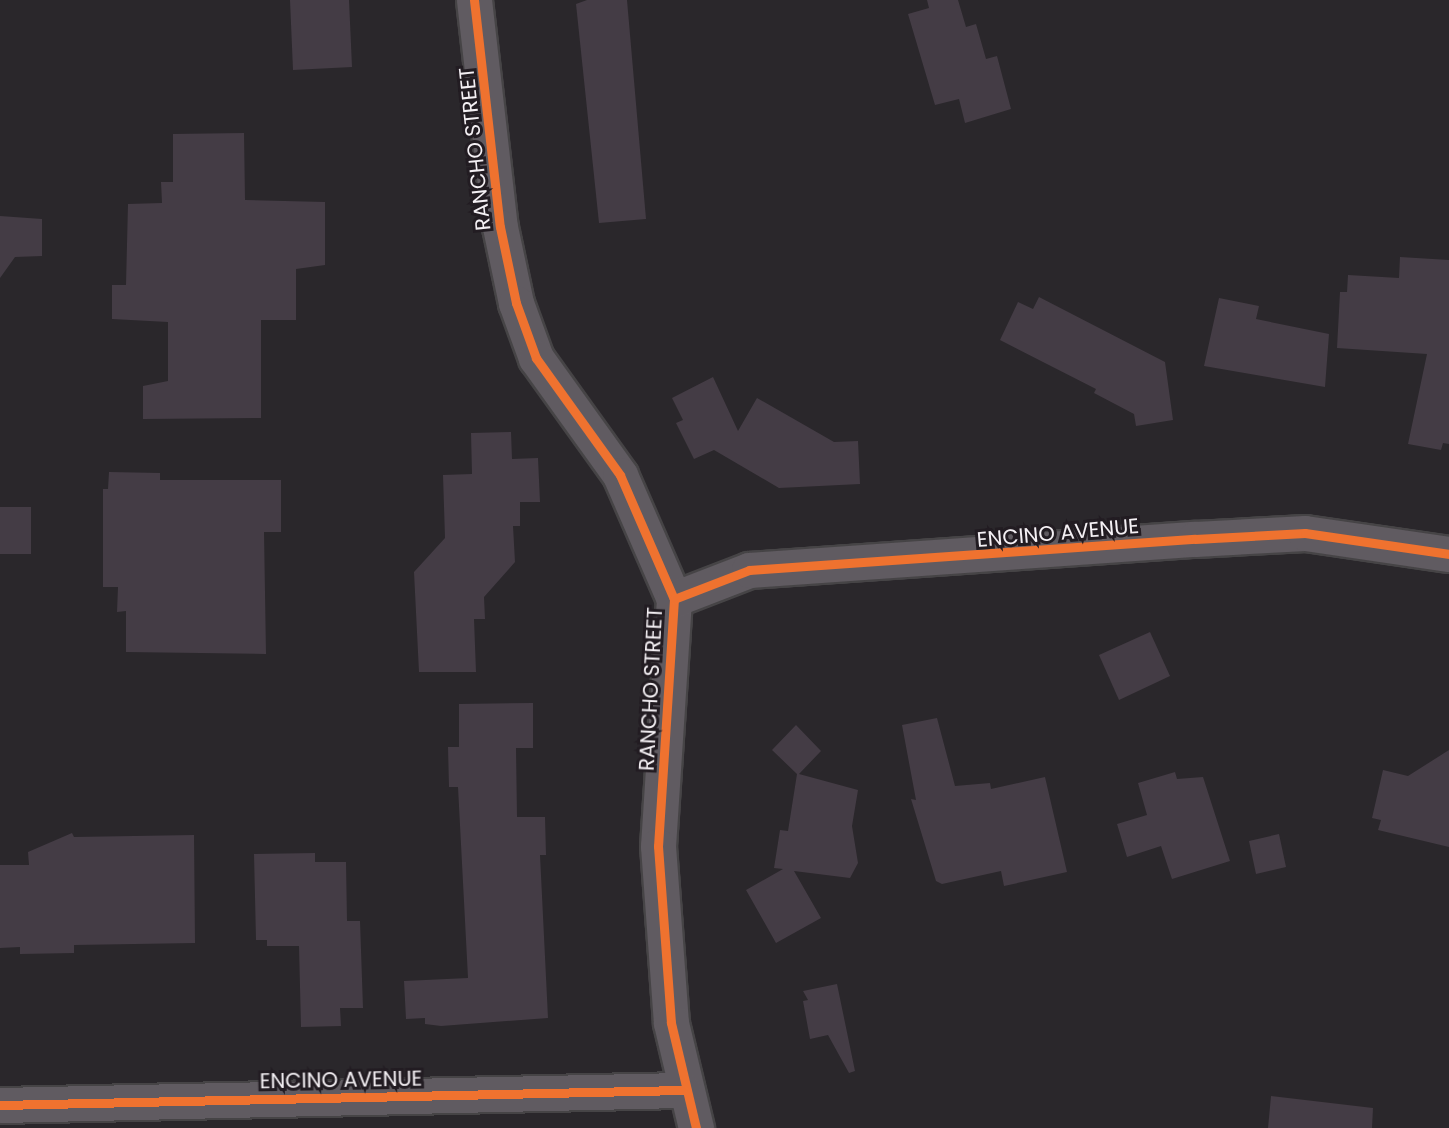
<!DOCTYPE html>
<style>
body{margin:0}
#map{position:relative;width:1449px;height:1128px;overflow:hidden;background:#2a272b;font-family:Poppins,sans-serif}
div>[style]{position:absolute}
.building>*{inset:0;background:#443c45}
.roads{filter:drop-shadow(2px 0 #464446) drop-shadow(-2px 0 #464446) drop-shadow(0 2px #464446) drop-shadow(0 -2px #464446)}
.street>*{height:35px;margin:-17.5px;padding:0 17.5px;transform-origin:17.5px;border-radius:17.5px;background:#605b61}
.cycleway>*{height:9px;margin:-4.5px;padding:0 4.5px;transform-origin:4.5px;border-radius:4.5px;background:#ef722f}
span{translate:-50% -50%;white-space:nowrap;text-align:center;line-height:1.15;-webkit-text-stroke:6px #221c22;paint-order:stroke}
.street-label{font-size:21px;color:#f4f0f4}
</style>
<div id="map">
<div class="building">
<div style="clip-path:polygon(290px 0,349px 0,352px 67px,293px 70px)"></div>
<div style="clip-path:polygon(587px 0,627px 0,646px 219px,599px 223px,576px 4px)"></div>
<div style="clip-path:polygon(927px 0,958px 0,966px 27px,976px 24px,986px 59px,997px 56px,1011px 109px,965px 123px,959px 99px,935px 105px,908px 14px,929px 8px)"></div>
<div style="clip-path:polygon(244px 133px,245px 200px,325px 202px,325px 265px,296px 269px,296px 320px,261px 320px,261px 418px,143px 419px,143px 386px,168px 381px,168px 322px,112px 319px,112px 285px,126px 285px,128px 204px,162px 203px,161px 182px,173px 182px,173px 134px)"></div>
<div style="clip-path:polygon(0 216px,42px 219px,42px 256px,15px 257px,0 278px)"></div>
<div style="clip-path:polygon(1400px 257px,1449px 260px,1449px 444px,1443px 443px,1441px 450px,1408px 444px,1427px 354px,1337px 348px,1340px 292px,1347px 292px,1348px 275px,1399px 278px)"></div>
<div style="clip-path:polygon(1039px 297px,1165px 362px,1173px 420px,1136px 426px,1134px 414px,1094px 393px,1096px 389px,1000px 340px,1018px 302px,1033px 309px)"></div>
<div style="clip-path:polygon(1219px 298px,1259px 306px,1256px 319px,1329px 334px,1325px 387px,1204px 366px)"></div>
<div style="clip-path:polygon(713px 377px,738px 431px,757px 398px,834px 442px,858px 441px,860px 484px,779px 488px,714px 450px,694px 459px,676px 423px,683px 420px,672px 398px)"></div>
<div style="clip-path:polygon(511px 432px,512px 459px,538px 458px,540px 502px,520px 502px,520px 526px,513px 526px,515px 562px,484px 597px,485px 619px,474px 619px,476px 672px,419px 672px,414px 572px,445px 538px,443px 475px,472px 474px,471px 433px)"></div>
<div style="clip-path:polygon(109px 472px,160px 473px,160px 480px,281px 480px,281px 532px,264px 532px,266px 654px,126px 652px,126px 611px,117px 612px,118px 587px,103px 587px,103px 489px,108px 489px)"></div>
<div style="clip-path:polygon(0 507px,31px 507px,31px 554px,0 554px)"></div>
<div style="clip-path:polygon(1150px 632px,1170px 676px,1119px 700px,1099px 655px)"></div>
<div style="clip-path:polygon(533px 703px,533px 748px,516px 748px,517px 817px,545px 817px,546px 855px,540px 855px,548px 1018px,441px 1026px,425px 1024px,425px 1018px,406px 1019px,404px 981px,468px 978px,458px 787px,449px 787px,448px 747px,459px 747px,459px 704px)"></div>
<div style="clip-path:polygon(937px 718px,955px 786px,990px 783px,991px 789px,1045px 777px,1067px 872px,1004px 886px,1001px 871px,942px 884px,936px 881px,911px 799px,916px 800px,902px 725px)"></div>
<div style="clip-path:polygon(796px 725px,821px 751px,799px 774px,858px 790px,852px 826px,858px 863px,850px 878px,794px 871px,821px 918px,776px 943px,746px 890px,783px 869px,774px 868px,780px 830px,788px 831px,797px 774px,772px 750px)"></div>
<div style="clip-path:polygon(1449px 750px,1449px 847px,1378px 830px,1381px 820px,1372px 818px,1383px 770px,1408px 776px)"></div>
<div style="clip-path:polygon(1175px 772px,1177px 779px,1203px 777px,1230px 861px,1172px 879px,1161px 846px,1127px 857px,1117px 824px,1147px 815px,1138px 783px)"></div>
<div style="clip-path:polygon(72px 833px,74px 837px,194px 835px,195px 943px,74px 945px,74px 953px,20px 954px,20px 947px,0 948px,0 865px,29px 865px,28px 852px)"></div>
<div style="clip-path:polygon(1279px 834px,1286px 867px,1256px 874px,1249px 841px)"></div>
<div style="clip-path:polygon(315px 853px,315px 862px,346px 862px,347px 921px,360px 921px,363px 1008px,340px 1008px,341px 1026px,301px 1027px,299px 946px,267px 946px,267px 940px,256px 940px,254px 854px)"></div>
<div style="clip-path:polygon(837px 984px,855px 1071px,849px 1073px,828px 1035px,810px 1039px,803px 1001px,808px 1000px,803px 991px)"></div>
<div style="clip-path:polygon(1271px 1096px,1373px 1108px,1372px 1128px,1268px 1128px)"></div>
</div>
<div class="roads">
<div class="street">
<div style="left:474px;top:0;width:228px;rotate:83.5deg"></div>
<div style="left:500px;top:227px;width:78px;rotate:78.1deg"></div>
<div style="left:516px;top:303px;width:59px;rotate:70deg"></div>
<div style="left:536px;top:358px;width:144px;rotate:54.3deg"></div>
<div style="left:620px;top:475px;width:135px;rotate:66.5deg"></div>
<div style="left:674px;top:599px;width:248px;rotate:93.7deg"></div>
<div style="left:658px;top:846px;width:177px;rotate:85.8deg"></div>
<div style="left:671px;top:1023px;width:108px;rotate:76.6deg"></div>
<div style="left:674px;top:599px;width:80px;rotate:-21.1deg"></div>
<div style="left:749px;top:570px;width:447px;rotate:-4deg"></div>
<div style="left:1195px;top:539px;width:110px;rotate:-3.1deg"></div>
<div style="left:1305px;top:533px;width:146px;rotate:8.3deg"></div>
<div style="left:0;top:1105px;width:683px;rotate:-1.26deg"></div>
</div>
</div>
<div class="cycleway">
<div style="left:474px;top:0;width:228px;rotate:83.5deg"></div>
<div style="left:500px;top:227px;width:78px;rotate:78.1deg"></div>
<div style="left:516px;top:303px;width:59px;rotate:70deg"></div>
<div style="left:536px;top:358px;width:144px;rotate:54.3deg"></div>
<div style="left:620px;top:475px;width:135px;rotate:66.5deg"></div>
<div style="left:674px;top:599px;width:248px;rotate:93.7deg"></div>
<div style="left:658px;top:846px;width:177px;rotate:85.8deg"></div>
<div style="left:671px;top:1023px;width:108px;rotate:76.6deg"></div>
<div style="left:674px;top:599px;width:80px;rotate:-21.1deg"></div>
<div style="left:749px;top:570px;width:447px;rotate:-4deg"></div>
<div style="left:1195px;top:539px;width:110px;rotate:-3.1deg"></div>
<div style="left:1305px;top:533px;width:146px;rotate:8.3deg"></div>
<div style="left:0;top:1105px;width:683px;rotate:-1.26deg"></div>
</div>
<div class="street-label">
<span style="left:475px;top:149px;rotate:-96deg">RANCHO STREET</span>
<span style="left:1058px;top:533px;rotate:-5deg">ENCINO AVENUE</span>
<span style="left:651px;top:689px;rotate:-87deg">RANCHO STREET</span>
<span style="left:341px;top:1080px;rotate:-1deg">ENCINO AVENUE</span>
</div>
</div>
